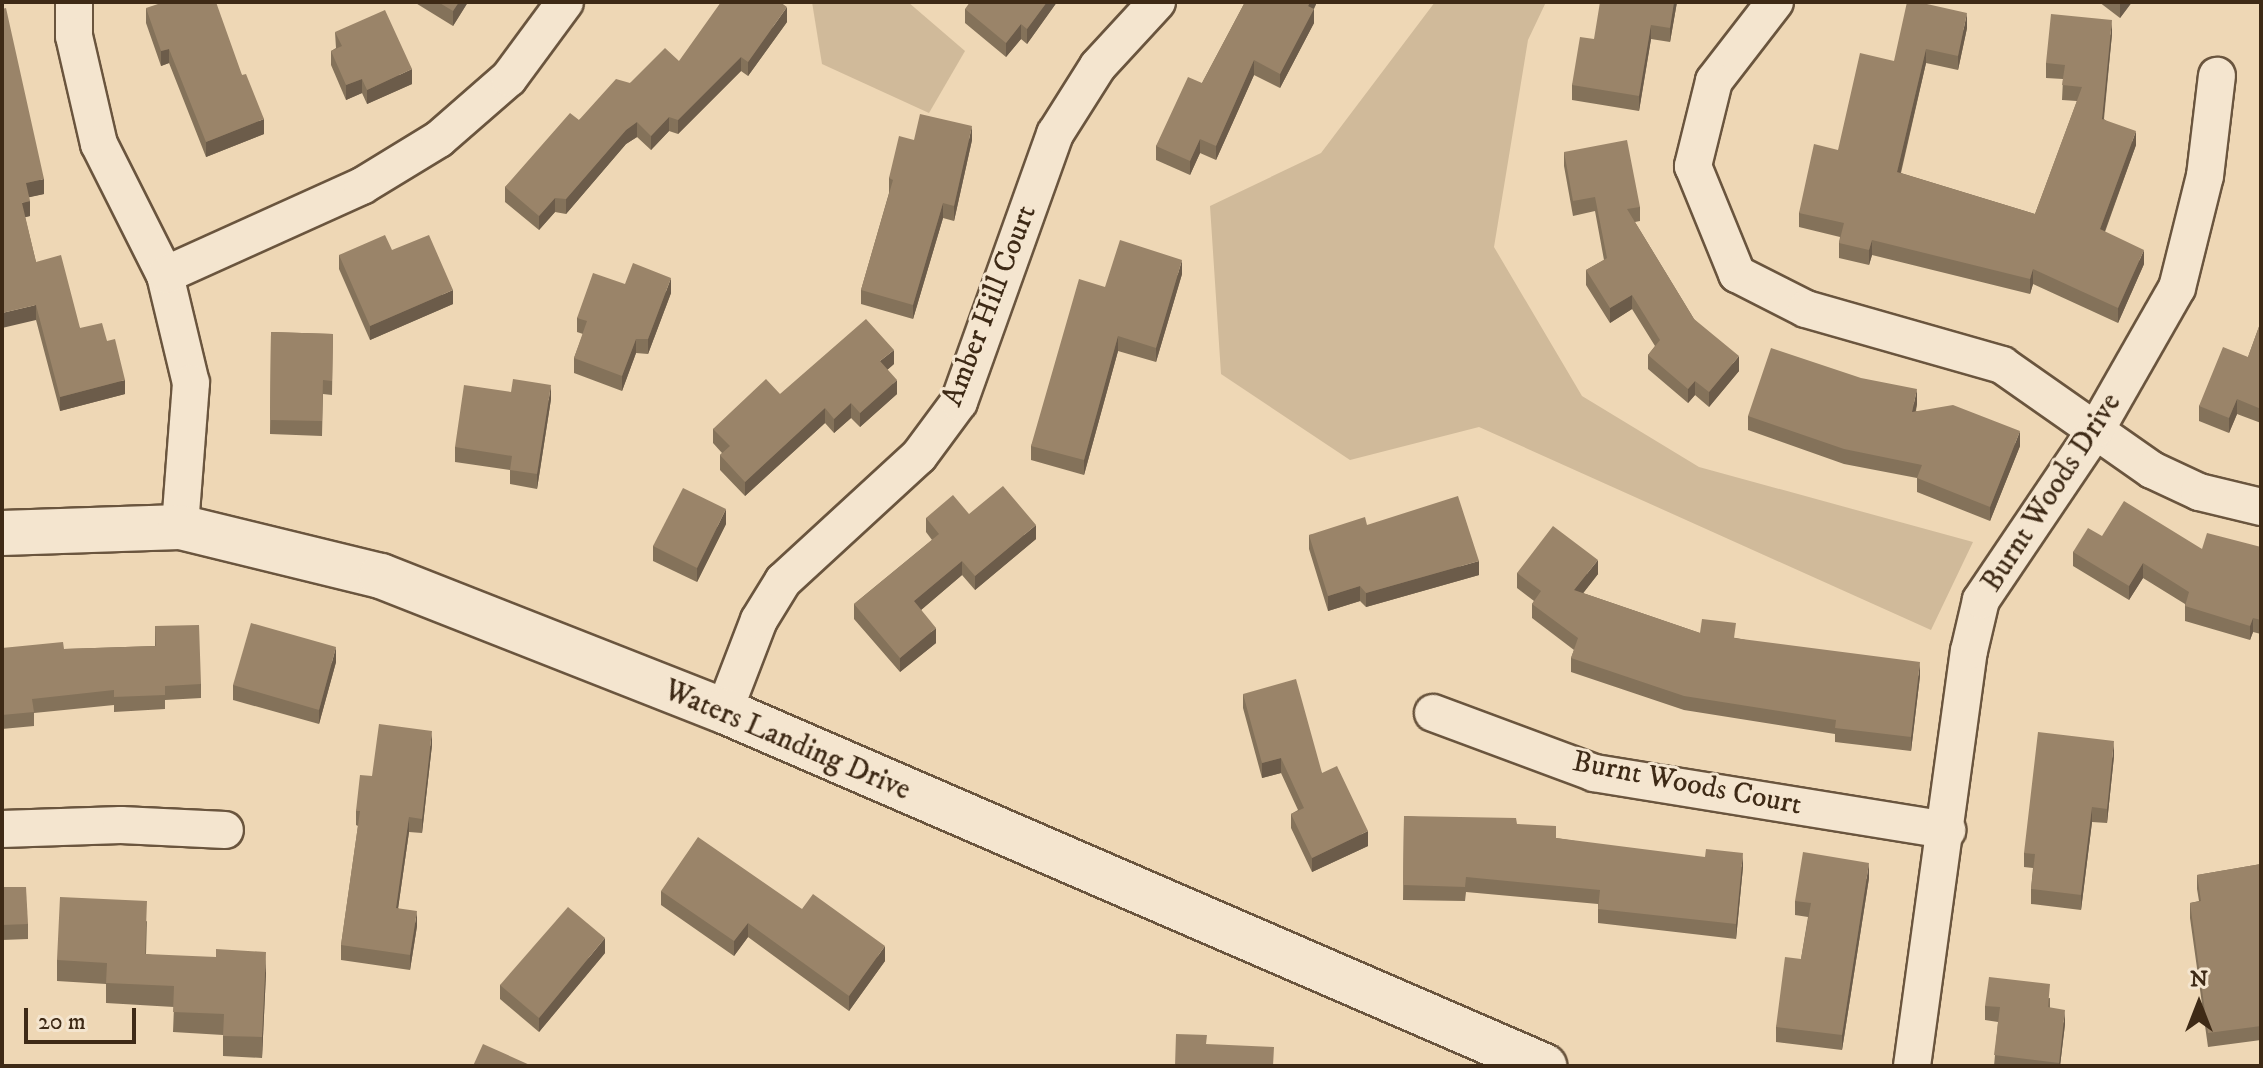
<!DOCTYPE html>
<style>
body{margin:0}
#map{position:relative;width:2263px;height:1068px;overflow:hidden;background:#eed7b5;font-family:"IM FELL DW Pica",serif}
div>[style]{position:absolute}
.green>*{inset:0;background:#d0ba9a}
.roads{filter:drop-shadow(2px 0 #6a553e) drop-shadow(-2px 0 #6a553e) drop-shadow(0 2px #6a553e) drop-shadow(0 -2px #6a553e)}
.minor>*{height:36px;margin:-18px;padding:0 18px;transform-origin:18px;border-radius:18px;background:#f4e5cf}
.tertiary>*{height:44px;margin:-22px;padding:0 22px;transform-origin:22px;border-radius:22px;background:#f4e5cf}
.wall>*{inset:0;background:#84725a}
.shaded-wall>*{inset:0;background:#6c5c4a}
.building>*{inset:0;background:#9a8469}
span{translate:-50% -50%;white-space:nowrap;text-align:center;line-height:1.15;-webkit-text-stroke:6px #f4e5cf;paint-order:stroke}
.street-label{font-size:30px;color:#3e2a16}
.frame{position:absolute;inset:0;border:4px solid #3e2a16;pointer-events:none}
.north{position:absolute;left:2159px;top:964px;width:80px;height:80px;-webkit-text-stroke:6px #f4e5cf;paint-order:stroke;rotate:0deg;font-size:22px;font-weight:700;line-height:32px;text-align:center;color:#3e2a16}
.north::after{content:'';display:block;margin:auto;width:28px;height:36px;background:#3e2a16;clip-path:polygon(50% 0,100% 100%,50% 72%,0 100%)}
.scale{position:absolute;left:24px;top:1008px;width:112px;height:36px;box-sizing:border-box;border:4px solid #3e2a16;border-top:0;padding-left:10px;font-size:24px;line-height:28px;white-space:nowrap;color:#3e2a16;-webkit-text-stroke:6px #f4e5cf;paint-order:stroke}
</style>
<div id="map">
<div class="green">
<div style="clip-path:polygon(812px 2px,908px 2px,965px 51px,929px 113px,822px 64px)"></div>
<div style="clip-path:polygon(1435px 2px,1546px 2px,1528px 40px,1494px 247px,1582px 396px,1699px 467px,1973px 542px,1931px 630px,1479px 427px,1350px 460px,1221px 374px,1210px 206px,1321px 153px)"></div>
</div>
<div class="roads">
<div class="minor">
<div style="left:74px;top:2px;width:34px;rotate:90deg"></div>
<div style="left:74px;top:36px;width:111px;rotate:77deg"></div>
<div style="left:99px;top:144px;width:147px;rotate:63.3deg"></div>
<div style="left:165px;top:275px;width:111px;rotate:76.5deg"></div>
<div style="left:191px;top:383px;width:144px;rotate:94.4deg"></div>
<div style="left:1775px;top:2px;width:100px;rotate:127.7deg"></div>
<div style="left:1714px;top:81px;width:88px;rotate:103.9deg"></div>
<div style="left:1693px;top:166px;width:117px;rotate:67.8deg"></div>
<div style="left:1737px;top:274px;width:77px;rotate:26.9deg"></div>
<div style="left:1806px;top:309px;width:204px;rotate:15.9deg"></div>
<div style="left:2002px;top:365px;width:183px;rotate:35deg"></div>
<div style="left:2152px;top:470px;width:52px;rotate:25.1deg"></div>
<div style="left:2199px;top:492px;width:64px;rotate:13.6deg"></div>
<div style="left:165px;top:275px;width:216px;rotate:-24.3deg"></div>
<div style="left:362px;top:186px;width:90px;rotate:-31.4deg"></div>
<div style="left:439px;top:139px;width:93px;rotate:-41.1deg"></div>
<div style="left:509px;top:78px;width:94px;rotate:-53.6deg"></div>
<div style="left:724px;top:711px;width:97px;rotate:-69deg"></div>
<div style="left:759px;top:620px;width:46px;rotate:-58.4deg"></div>
<div style="left:783px;top:581px;width:185px;rotate:-42.6deg"></div>
<div style="left:919px;top:456px;width:67px;rotate:-53.5deg"></div>
<div style="left:959px;top:402px;width:285px;rotate:-70.3deg"></div>
<div style="left:1055px;top:134px;width:80px;rotate:-57.7deg"></div>
<div style="left:1098px;top:66px;width:87px;rotate:-47.3deg"></div>
<div style="left:1433px;top:713px;width:172px;rotate:20.4deg"></div>
<div style="left:1594px;top:773px;width:358px;rotate:9.2deg"></div>
<div style="left:2px;top:829px;width:119px;rotate:-1.9deg"></div>
<div style="left:121px;top:825px;width:104px;rotate:2.8deg"></div>
<div style="left:1912px;top:1066px;width:419px;rotate:-82.2deg"></div>
<div style="left:1969px;top:651px;width:52px;rotate:-76.8deg"></div>
<div style="left:1981px;top:600px;width:207px;rotate:-56deg"></div>
<div style="left:2097px;top:428px;width:161px;rotate:-60.3deg"></div>
<div style="left:2177px;top:288px;width:115px;rotate:-76deg"></div>
<div style="left:2205px;top:176px;width:101px;rotate:-83.2deg"></div>
</div>
<div class="tertiary">
<div style="left:2px;top:533px;width:178px;rotate:-1.9deg"></div>
<div style="left:180px;top:527px;width:207px;rotate:13.7deg"></div>
<div style="left:381px;top:576px;width:369px;rotate:21.5deg"></div>
<div style="left:724px;top:711px;width:894px;rotate:23.41deg"></div>
</div>
</div>
<div class="wall">
<div style="clip-path:polygon(414px 2px,468px 2px,453px 26px)"></div>
<div style="clip-path:polygon(1057px 2px,1027px 44px,1021px 39px,1006px 57px,965px 23px,965px 9px)"></div>
<div style="clip-path:polygon(1245px 2px,1317px 2px,1314px 9px,1314px 23px,1280px 88px,1254px 75px,1216px 160px,1200px 153px,1190px 175px,1156px 160px,1156px 146px,1202px 83px)"></div>
<div style="clip-path:polygon(1677px 2px,1670px 42px,1651px 39px,1639px 111px,1572px 100px,1572px 85px,1594px 39px)"></div>
<div style="clip-path:polygon(2099px 2px,2132px 2px,2120px 18px)"></div>
<div style="clip-path:polygon(146px 8px,242px 75px,264px 134px,206px 157px,169px 63px,161px 66px,146px 23px)"></div>
<div style="clip-path:polygon(2px 9px,44px 194px,29px 197px,30px 216px,25px 217px,36px 262px,80px 328px,107px 341px,125px 394px,60px 411px,36px 320px)"></div>
<div style="clip-path:polygon(787px 22px,748px 76px,741px 71px,678px 134px,669px 131px,651px 150px,637px 137px,626px 144px,566px 214px,555px 212px,539px 230px,505px 202px,505px 187px,579px 120px,630px 83px,679px 61px)"></div>
<div style="clip-path:polygon(1967px 28px,1958px 70px,1926px 63px,1901px 173px,2035px 214px,2077px 101px,2062px 100px,2063px 79px,2046px 78px,2046px 63px,2112px 34px,2104px 119px,2136px 145px,2105px 232px,2144px 264px,2118px 323px,2033px 284px,2030px 294px,1872px 255px,1869px 265px,1839px 258px,1839px 243px,1840px 237px,1799px 227px,1799px 213px,1894px 61px)"></div>
<div style="clip-path:polygon(335px 32px,412px 84px,367px 104px,362px 93px,346px 100px,331px 65px,331px 51px,336px 48px)"></div>
<div style="clip-path:polygon(914px 140px,972px 140px,954px 221px,943px 218px,913px 319px,861px 304px,861px 290px,889px 193px,889px 178px)"></div>
<div style="clip-path:polygon(1564px 152px,1640px 207px,1640px 221px,1635px 222px,1694px 319px,1739px 371px,1709px 407px,1695px 395px,1688px 403px,1648px 369px,1648px 355px,1655px 346px,1632px 309px,1610px 323px,1586px 285px,1586px 270px,1604px 260px,1595px 211px,1573px 216px,1564px 166px)"></div>
<div style="clip-path:polygon(392px 250px,453px 304px,370px 340px,339px 269px,339px 255px)"></div>
<div style="clip-path:polygon(1182px 274px,1156px 362px,1118px 351px,1084px 475px,1031px 460px,1031px 446px,1105px 287px)"></div>
<div style="clip-path:polygon(625px 284px,671px 293px,648px 354px,636px 353px,622px 391px,574px 373px,574px 358px,583px 334px,577px 332px,577px 318px)"></div>
<div style="clip-path:polygon(2261px 321px,2261px 423px,2237px 414px,2229px 433px,2199px 421px,2199px 406px,2248px 357px)"></div>
<div style="clip-path:polygon(271px 332px,333px 334px,332px 395px,323px 394px,322px 436px,270px 434px)"></div>
<div style="clip-path:polygon(894px 364px,887px 370px,897px 394px,860px 427px,851px 418px,834px 433px,825px 423px,745px 496px,720px 470px,720px 455px,722px 453px,713px 443px,713px 429px,780px 394px)"></div>
<div style="clip-path:polygon(551px 399px,537px 489px,510px 484px,510px 470px,455px 462px,455px 447px)"></div>
<div style="clip-path:polygon(1917px 404px,1916px 411px,2020px 446px,1990px 521px,1917px 492px,1917px 478px,1844px 464px,1748px 430px,1748px 416px)"></div>
<div style="clip-path:polygon(969px 514px,1036px 539px,975px 590px,962px 575px,921px 610px,936px 643px,900px 672px,854px 619px,854px 604px,932px 540px,926px 532px,926px 518px)"></div>
<div style="clip-path:polygon(726px 524px,697px 582px,653px 561px,653px 546px)"></div>
<div style="clip-path:polygon(1367px 525px,1479px 575px,1366px 607px,1360px 601px,1328px 611px,1309px 549px,1309px 535px)"></div>
<div style="clip-path:polygon(2102px 536px,2202px 549px,2261px 547px,2261px 634px,2253px 632px,2250px 640px,2185px 621px,2185px 604px,2143px 578px,2129px 600px,2073px 566px,2073px 552px)"></div>
<div style="clip-path:polygon(1517px 573px,1598px 574px,1583px 593px,1700px 633px,1736px 638px,1920px 676px,1911px 751px,1835px 742px,1835px 734px,1684px 710px,1571px 672px,1571px 658px,1574px 650px,1532px 618px,1532px 604px,1534px 601px,1517px 588px)"></div>
<div style="clip-path:polygon(155px 626px,201px 684px,201px 698px,165px 700px,165px 709px,114px 712px,114px 705px,34px 713px,34px 726px,2px 729px,2px 648px,64px 649px,155px 646px)"></div>
<div style="clip-path:polygon(336px 662px,319px 724px,233px 700px,233px 685px)"></div>
<div style="clip-path:polygon(1243px 694px,1322px 773px,1368px 846px,1312px 872px,1291px 828px,1291px 814px,1298px 810px,1281px 773px,1262px 778px,1243px 708px)"></div>
<div style="clip-path:polygon(432px 745px,422px 833px,409px 832px,398px 908px,417px 926px,410px 970px,341px 960px,341px 945px,358px 826px,356px 825px,356px 811px,372px 776px)"></div>
<div style="clip-path:polygon(2114px 756px,2107px 823px,2092px 822px,2081px 910px,2031px 904px,2031px 889px,2033px 868px,2024px 867px,2024px 853px)"></div>
<div style="clip-path:polygon(1404px 816px,1517px 824px,1556px 838px,1743px 867px,1736px 939px,1598px 923px,1598px 904px,1466px 892px,1465px 901px,1403px 900px)"></div>
<div style="clip-path:polygon(2261px 864px,2261px 1040px,2208px 1047px,2190px 918px,2190px 903px,2199px 901px,2197px 889px,2197px 875px)"></div>
<div style="clip-path:polygon(1869px 878px,1842px 1050px,1776px 1042px,1776px 1027px,1801px 959px,1808px 917px,1795px 915px,1795px 901px)"></div>
<div style="clip-path:polygon(2px 887px,28px 924px,28px 939px,2px 940px)"></div>
<div style="clip-path:polygon(661px 891px,802px 909px,885px 961px,849px 1011px,748px 937px,734px 956px,661px 905px)"></div>
<div style="clip-path:polygon(147px 921px,146px 954px,266px 973px,262px 1058px,223px 1056px,223px 1035px,173px 1032px,174px 1007px,106px 1003px,106px 984px,57px 981px,57px 960px)"></div>
<div style="clip-path:polygon(605px 953px,539px 1032px,500px 999px,500px 985px)"></div>
<div style="clip-path:polygon(2050px 998px,2050px 1008px,2065px 1024px,2060px 1066px,1994px 1066px,1998px 1022px,1985px 1020px,1985px 1006px)"></div>
</div>
<div class="shaded-wall">
<div style="clip-path:polygon(459px 2px,468px 2px,453px 26px,453px 11px)"></div>
<div style="clip-path:polygon(1047px 2px,1057px 2px,1027px 44px,1027px 29px)"></div>
<div style="clip-path:polygon(1310px 2px,1317px 2px,1312px 12px,1314px 9px,1314px 23px,1280px 88px,1280px 74px)"></div>
<div style="clip-path:polygon(1674px 2px,1677px 2px,1670px 42px,1670px 28px)"></div>
<div style="clip-path:polygon(2121px 2px,2132px 2px,2120px 18px,2120px 3px)"></div>
<div style="clip-path:polygon(787px 7px,787px 22px,748px 76px,748px 62px)"></div>
<div style="clip-path:polygon(1967px 13px,1967px 28px,1958px 70px,1958px 56px)"></div>
<div style="clip-path:polygon(2112px 20px,2112px 34px,2102px 133px,2102px 119px)"></div>
<div style="clip-path:polygon(1021px 24px,1021px 39px,1006px 57px,1006px 43px)"></div>
<div style="clip-path:polygon(1651px 25px,1651px 39px,1639px 111px,1639px 96px)"></div>
<div style="clip-path:polygon(169px 49px,169px 63px,161px 66px,161px 51px)"></div>
<div style="clip-path:polygon(1926px 49px,1926px 63px,1897px 187px,1897px 172px)"></div>
<div style="clip-path:polygon(741px 57px,741px 71px,678px 134px,678px 120px)"></div>
<div style="clip-path:polygon(1254px 60px,1254px 75px,1216px 160px,1216px 146px)"></div>
<div style="clip-path:polygon(412px 69px,412px 84px,367px 104px,367px 90px)"></div>
<div style="clip-path:polygon(362px 79px,362px 93px,346px 100px,346px 85px)"></div>
<div style="clip-path:polygon(669px 117px,669px 131px,651px 150px,651px 136px)"></div>
<div style="clip-path:polygon(264px 119px,264px 134px,206px 157px,206px 142px)"></div>
<div style="clip-path:polygon(637px 122px,637px 137px,626px 144px,566px 214px,566px 199px,626px 130px)"></div>
<div style="clip-path:polygon(972px 126px,972px 140px,954px 221px,954px 206px)"></div>
<div style="clip-path:polygon(2136px 131px,2136px 145px,2100px 244px,2100px 229px)"></div>
<div style="clip-path:polygon(1200px 139px,1200px 153px,1190px 175px,1190px 161px)"></div>
<div style="clip-path:polygon(44px 179px,44px 194px,26px 198px,26px 183px)"></div>
<div style="clip-path:polygon(555px 198px,555px 212px,539px 230px,539px 216px)"></div>
<div style="clip-path:polygon(30px 201px,30px 216px,22px 218px,22px 203px)"></div>
<div style="clip-path:polygon(943px 203px,943px 218px,913px 319px,913px 305px)"></div>
<div style="clip-path:polygon(1872px 240px,1872px 255px,1869px 265px,1869px 250px)"></div>
<div style="clip-path:polygon(2144px 250px,2144px 264px,2118px 323px,2118px 308px)"></div>
<div style="clip-path:polygon(1182px 260px,1182px 274px,1156px 362px,1156px 348px)"></div>
<div style="clip-path:polygon(2033px 269px,2033px 284px,2030px 294px,2030px 279px)"></div>
<div style="clip-path:polygon(671px 278px,671px 293px,648px 354px,648px 339px)"></div>
<div style="clip-path:polygon(453px 290px,453px 304px,370px 340px,370px 326px)"></div>
<div style="clip-path:polygon(1632px 295px,1632px 309px,1610px 323px,1610px 308px)"></div>
<div style="clip-path:polygon(36px 305px,36px 320px,2px 328px,2px 313px)"></div>
<div style="clip-path:polygon(1118px 336px,1118px 351px,1084px 475px,1084px 460px)"></div>
<div style="clip-path:polygon(636px 339px,636px 353px,622px 391px,622px 376px)"></div>
<div style="clip-path:polygon(894px 350px,894px 364px,880px 376px,880px 361px)"></div>
<div style="clip-path:polygon(1739px 356px,1739px 371px,1709px 407px,1709px 392px)"></div>
<div style="clip-path:polygon(125px 380px,125px 394px,60px 411px,60px 397px)"></div>
<div style="clip-path:polygon(897px 380px,897px 394px,860px 427px,860px 413px)"></div>
<div style="clip-path:polygon(1695px 381px,1695px 395px,1688px 403px,1688px 389px)"></div>
<div style="clip-path:polygon(551px 385px,551px 399px,537px 489px,537px 474px)"></div>
<div style="clip-path:polygon(1917px 389px,1917px 404px,1912px 426px,1912px 412px)"></div>
<div style="clip-path:polygon(2237px 399px,2237px 414px,2229px 433px,2229px 418px)"></div>
<div style="clip-path:polygon(851px 403px,851px 418px,834px 433px,834px 419px)"></div>
<div style="clip-path:polygon(825px 408px,825px 423px,745px 496px,745px 482px)"></div>
<div style="clip-path:polygon(2020px 431px,2020px 446px,1990px 521px,1990px 507px)"></div>
<div style="clip-path:polygon(726px 509px,726px 524px,697px 582px,697px 568px)"></div>
<div style="clip-path:polygon(1036px 525px,1036px 539px,975px 590px,975px 576px)"></div>
<div style="clip-path:polygon(1598px 560px,1598px 574px,1574px 605px,1574px 590px)"></div>
<div style="clip-path:polygon(962px 561px,962px 575px,914px 616px,914px 601px)"></div>
<div style="clip-path:polygon(1479px 561px,1479px 575px,1366px 607px,1366px 593px)"></div>
<div style="clip-path:polygon(2143px 563px,2143px 578px,2129px 600px,2129px 586px)"></div>
<div style="clip-path:polygon(1360px 586px,1360px 601px,1328px 611px,1328px 596px)"></div>
<div style="clip-path:polygon(2253px 618px,2253px 632px,2250px 640px,2250px 626px)"></div>
<div style="clip-path:polygon(936px 628px,936px 643px,900px 672px,900px 658px)"></div>
<div style="clip-path:polygon(336px 647px,336px 662px,319px 724px,319px 710px)"></div>
<div style="clip-path:polygon(1920px 662px,1920px 676px,1911px 751px,1911px 737px)"></div>
<div style="clip-path:polygon(432px 731px,432px 745px,422px 833px,422px 819px)"></div>
<div style="clip-path:polygon(2114px 741px,2114px 756px,2107px 823px,2107px 809px)"></div>
<div style="clip-path:polygon(1281px 758px,1281px 773px,1262px 778px,1262px 763px)"></div>
<div style="clip-path:polygon(2092px 807px,2092px 822px,2081px 910px,2081px 895px)"></div>
<div style="clip-path:polygon(409px 817px,409px 832px,396px 923px,396px 908px)"></div>
<div style="clip-path:polygon(1368px 831px,1368px 846px,1312px 872px,1312px 858px)"></div>
<div style="clip-path:polygon(1743px 853px,1743px 867px,1736px 939px,1736px 924px)"></div>
<div style="clip-path:polygon(1869px 863px,1869px 878px,1842px 1050px,1842px 1035px)"></div>
<div style="clip-path:polygon(417px 911px,417px 926px,410px 970px,410px 955px)"></div>
<div style="clip-path:polygon(748px 923px,748px 937px,734px 956px,734px 941px)"></div>
<div style="clip-path:polygon(605px 938px,605px 953px,539px 1032px,539px 1018px)"></div>
<div style="clip-path:polygon(885px 946px,885px 961px,849px 1011px,849px 996px)"></div>
<div style="clip-path:polygon(266px 952px,266px 973px,262px 1058px,262px 1037px)"></div>
<div style="clip-path:polygon(2065px 1010px,2065px 1024px,2060px 1066px,2059px 1066px)"></div>
</div>
<div class="building">
<div style="clip-path:polygon(164px 2px,216px 2px,242px 75px,246px 74px,264px 119px,206px 142px,169px 49px,161px 51px,146px 8px)"></div>
<div style="clip-path:polygon(438px 2px,459px 2px,453px 11px)"></div>
<div style="clip-path:polygon(721px 2px,780px 2px,787px 7px,748px 62px,741px 57px,678px 120px,669px 117px,651px 136px,637px 122px,626px 130px,566px 199px,555px 198px,539px 216px,505px 187px,570px 113px,579px 120px,616px 79px,630px 83px,665px 48px,679px 61px)"></div>
<div style="clip-path:polygon(970px 2px,1047px 2px,1027px 29px,1021px 24px,1006px 43px,965px 9px)"></div>
<div style="clip-path:polygon(1245px 2px,1310px 2px,1308px 6px,1314px 9px,1280px 74px,1254px 60px,1216px 146px,1200px 139px,1190px 161px,1156px 146px,1188px 77px,1202px 83px)"></div>
<div style="clip-path:polygon(1600px 2px,1674px 2px,1670px 28px,1651px 25px,1639px 96px,1572px 85px,1580px 37px,1594px 39px)"></div>
<div style="clip-path:polygon(1907px 2px,1918px 2px,1967px 13px,1958px 56px,1926px 49px,1897px 172px,2035px 214px,2082px 87px,2062px 85px,2065px 65px,2046px 63px,2051px 14px,2112px 20px,2102px 119px,2136px 131px,2100px 229px,2144px 250px,2118px 308px,2033px 269px,2030px 279px,1872px 240px,1869px 250px,1839px 243px,1844px 223px,1799px 213px,1814px 144px,1838px 150px,1860px 53px,1894px 61px)"></div>
<div style="clip-path:polygon(6px 8px,44px 179px,26px 183px,30px 201px,22px 203px,36px 262px,61px 255px,80px 328px,102px 323px,107px 341px,115px 339px,125px 380px,60px 397px,36px 305px,2px 313px,2px 9px)"></div>
<div style="clip-path:polygon(385px 10px,412px 69px,367px 90px,362px 79px,346px 85px,331px 51px,342px 46px,335px 32px)"></div>
<div style="clip-path:polygon(920px 114px,972px 126px,954px 206px,943px 203px,913px 305px,861px 290px,893px 180px,889px 178px,899px 136px,914px 140px)"></div>
<div style="clip-path:polygon(1627px 140px,1640px 207px,1627px 209px,1694px 319px,1739px 356px,1709px 392px,1695px 381px,1688px 389px,1648px 355px,1660px 340px,1632px 295px,1610px 308px,1586px 270px,1607px 258px,1595px 197px,1573px 201px,1564px 152px)"></div>
<div style="clip-path:polygon(385px 235px,392px 250px,429px 235px,453px 290px,370px 326px,339px 255px)"></div>
<div style="clip-path:polygon(1120px 240px,1182px 260px,1156px 348px,1118px 336px,1084px 460px,1031px 446px,1079px 279px,1105px 287px)"></div>
<div style="clip-path:polygon(633px 263px,671px 278px,648px 339px,636px 339px,622px 376px,574px 358px,587px 321px,577px 318px,593px 273px,625px 284px)"></div>
<div style="clip-path:polygon(866px 319px,894px 350px,880px 361px,897px 380px,860px 413px,851px 403px,834px 419px,825px 408px,745px 482px,720px 455px,730px 446px,713px 429px,766px 379px,780px 394px)"></div>
<div style="clip-path:polygon(2261px 321px,2261px 409px,2237px 399px,2229px 418px,2199px 406px,2223px 347px,2248px 357px)"></div>
<div style="clip-path:polygon(271px 332px,333px 334px,332px 381px,323px 380px,322px 421px,270px 420px)"></div>
<div style="clip-path:polygon(1771px 348px,1861px 378px,1917px 389px,1912px 412px,1953px 405px,2020px 431px,1990px 507px,1917px 478px,1922px 465px,1844px 449px,1748px 416px)"></div>
<div style="clip-path:polygon(513px 379px,551px 385px,537px 474px,510px 470px,512px 456px,455px 447px,464px 385px,511px 392px)"></div>
<div style="clip-path:polygon(1003px 486px,1036px 525px,975px 576px,962px 561px,914px 601px,936px 628px,900px 658px,854px 604px,939px 534px,926px 518px,953px 495px,969px 514px)"></div>
<div style="clip-path:polygon(683px 488px,726px 509px,697px 568px,653px 546px)"></div>
<div style="clip-path:polygon(1458px 496px,1479px 561px,1366px 593px,1360px 586px,1328px 596px,1309px 535px,1365px 517px,1367px 525px)"></div>
<div style="clip-path:polygon(2124px 501px,2202px 549px,2207px 533px,2261px 547px,2261px 620px,2253px 618px,2250px 626px,2185px 606px,2189px 592px,2143px 563px,2129px 586px,2073px 552px,2088px 528px,2102px 536px)"></div>
<div style="clip-path:polygon(1553px 526px,1598px 560px,1574px 590px,1700px 633px,1702px 619px,1736px 623px,1734px 638px,1920px 662px,1911px 737px,1835px 728px,1836px 720px,1684px 696px,1571px 658px,1578px 638px,1532px 604px,1541px 591px,1517px 573px)"></div>
<div style="clip-path:polygon(251px 623px,336px 647px,319px 710px,233px 685px)"></div>
<div style="clip-path:polygon(199px 625px,201px 684px,165px 686px,165px 695px,114px 697px,114px 690px,32px 699px,34px 712px,2px 715px,2px 648px,63px 642px,64px 649px,156px 646px,155px 626px)"></div>
<div style="clip-path:polygon(1296px 679px,1322px 773px,1337px 766px,1368px 831px,1312px 858px,1291px 814px,1304px 808px,1281px 758px,1262px 763px,1243px 694px)"></div>
<div style="clip-path:polygon(379px 724px,432px 731px,422px 819px,409px 817px,396px 908px,417px 911px,410px 955px,341px 945px,360px 811px,356px 811px,360px 775px,372px 776px)"></div>
<div style="clip-path:polygon(2038px 732px,2114px 741px,2107px 809px,2092px 807px,2081px 895px,2031px 889px,2035px 854px,2024px 853px)"></div>
<div style="clip-path:polygon(1404px 816px,1516px 818px,1517px 824px,1556px 826px,1556px 838px,1705px 857px,1706px 849px,1743px 853px,1736px 924px,1598px 909px,1600px 890px,1466px 877px,1465px 887px,1403px 885px)"></div>
<div style="clip-path:polygon(698px 837px,802px 909px,813px 894px,885px 946px,849px 996px,748px 923px,734px 941px,661px 891px)"></div>
<div style="clip-path:polygon(1803px 852px,1869px 863px,1842px 1035px,1776px 1027px,1785px 957px,1801px 959px,1811px 903px,1795px 901px)"></div>
<div style="clip-path:polygon(2261px 864px,2261px 1026px,2208px 1033px,2190px 903px,2201px 901px,2197px 875px)"></div>
<div style="clip-path:polygon(2px 887px,26px 887px,28px 924px,2px 925px)"></div>
<div style="clip-path:polygon(60px 897px,147px 901px,145px 954px,216px 957px,216px 949px,266px 952px,262px 1037px,223px 1036px,224px 1014px,173px 1012px,174px 986px,106px 983px,107px 963px,57px 960px)"></div>
<div style="clip-path:polygon(568px 907px,605px 938px,539px 1018px,500px 985px)"></div>
<div style="clip-path:polygon(1989px 977px,2050px 984px,2048px 1007px,2065px 1010px,2059px 1063px,1994px 1055px,2000px 1007px,1985px 1006px)"></div>
<div style="clip-path:polygon(1176px 1034px,1207px 1035px,1206px 1044px,1274px 1047px,1273px 1066px,1175px 1066px)"></div>
<div style="clip-path:polygon(483px 1044px,532px 1066px,473px 1066px)"></div>
</div>
<div class="street-label">
<span style="left:990px;top:306px;rotate:-69deg">Amber Hill Court</span>
<span style="left:2052px;top:493px;rotate:-57deg">Burnt Woods Drive</span>
<span style="left:787px;top:741px;rotate:23deg">Waters Landing Drive</span>
<span style="left:1687px;top:784px;rotate:11deg">Burnt Woods Court</span>
</div>
<div class="frame"></div>
<div class="north">N</div>
<div class="scale">20 m</div>
</div>
